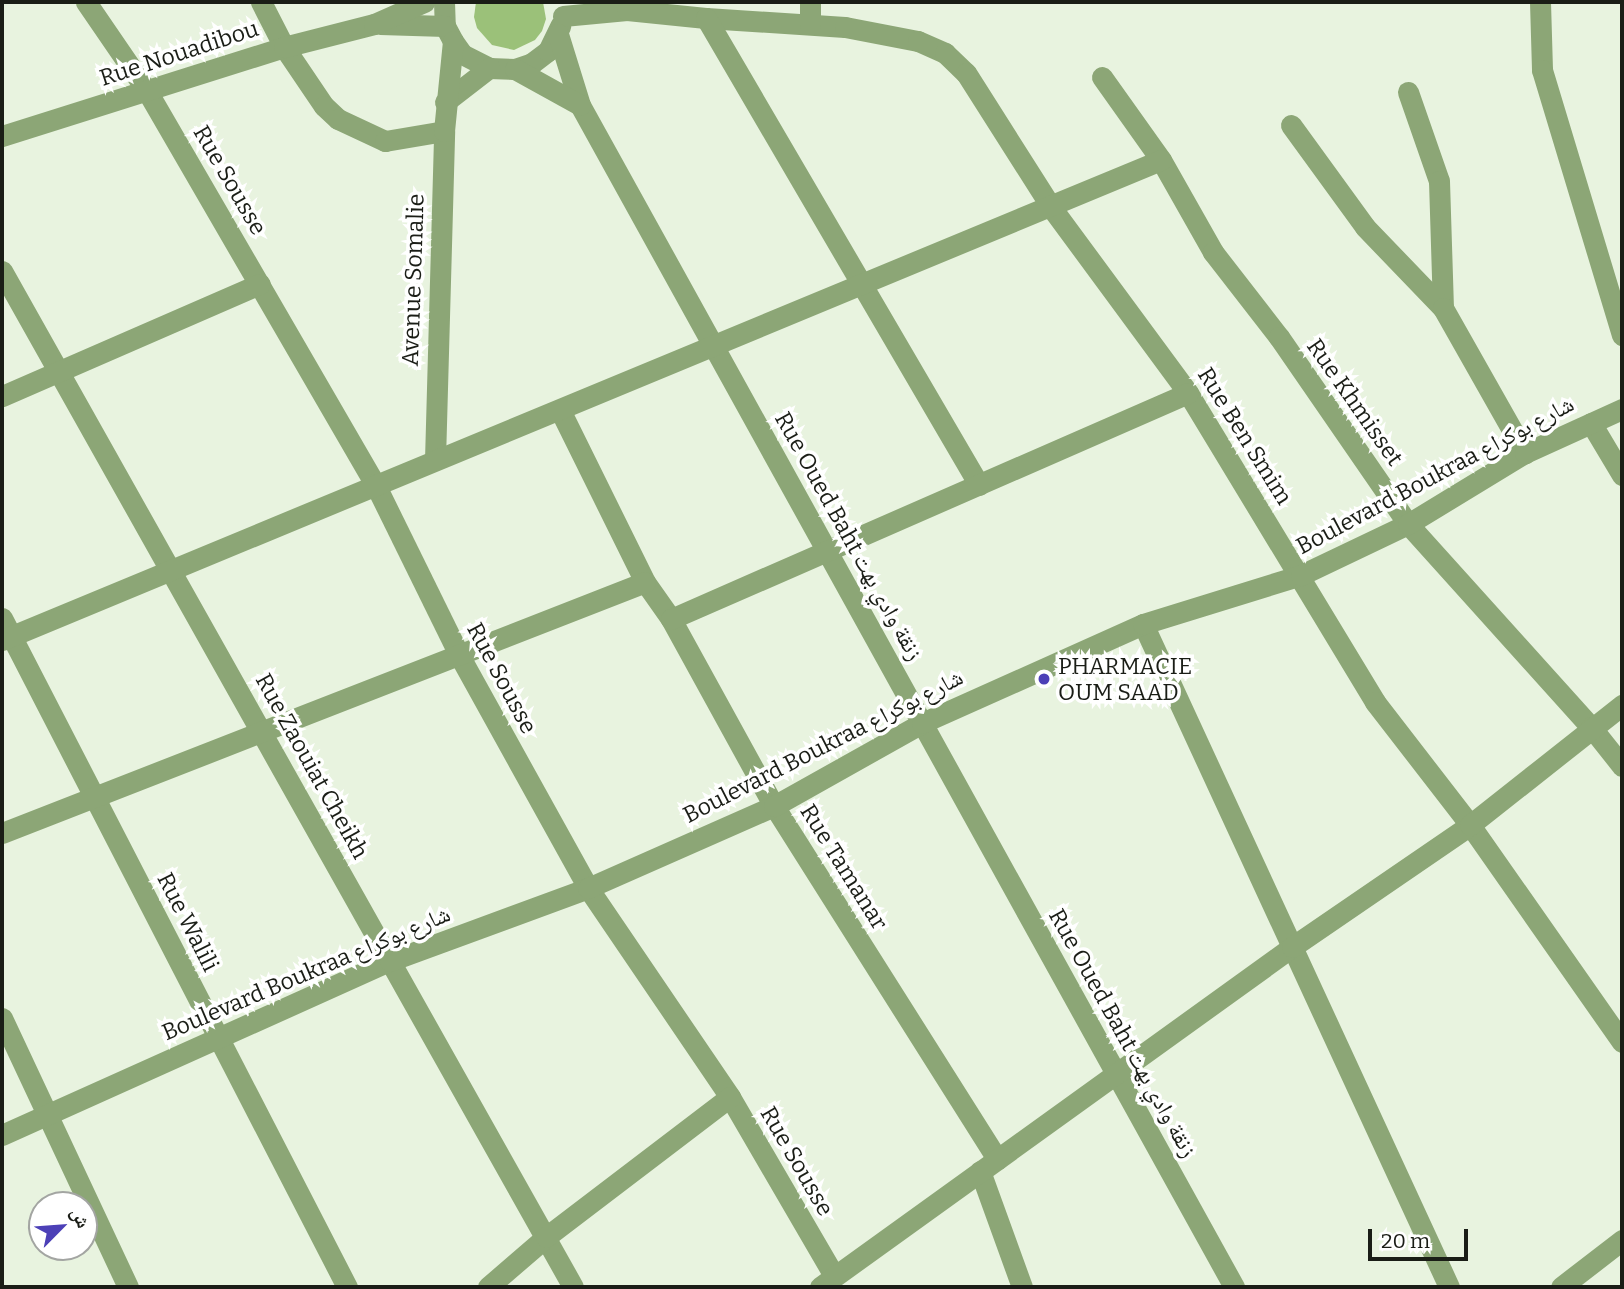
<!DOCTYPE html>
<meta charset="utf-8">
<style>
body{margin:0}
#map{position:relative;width:1624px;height:1289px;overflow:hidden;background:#e8f3df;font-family:Bitter,"Noto Naskh Arabic",serif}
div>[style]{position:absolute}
.water>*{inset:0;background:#9bc179}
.street>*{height:21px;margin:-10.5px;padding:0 10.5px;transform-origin:10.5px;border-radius:10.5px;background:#8ca676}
.dots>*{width:19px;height:19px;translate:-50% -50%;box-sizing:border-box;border:4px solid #fff;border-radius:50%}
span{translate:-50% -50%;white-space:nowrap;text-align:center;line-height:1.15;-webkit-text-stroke:7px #fff;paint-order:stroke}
.street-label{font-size:23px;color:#1a1d16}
.poi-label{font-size:23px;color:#1a1d16}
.left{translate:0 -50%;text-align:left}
.frame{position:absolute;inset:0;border:4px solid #1a1d16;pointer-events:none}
.north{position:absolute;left:28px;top:1191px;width:70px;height:70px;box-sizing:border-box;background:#fff;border:2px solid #a3a5a2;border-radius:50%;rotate:65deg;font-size:19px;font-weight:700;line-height:28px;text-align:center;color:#1a1d16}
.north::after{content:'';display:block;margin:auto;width:24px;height:32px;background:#4c40b7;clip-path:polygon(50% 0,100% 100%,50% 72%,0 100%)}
.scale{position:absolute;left:1368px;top:1229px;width:100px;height:32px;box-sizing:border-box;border:4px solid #1a1d16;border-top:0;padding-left:9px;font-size:21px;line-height:24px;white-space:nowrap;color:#1a1d16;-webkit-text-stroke:5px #fff;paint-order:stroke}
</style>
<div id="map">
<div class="water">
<div style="clip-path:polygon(476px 2px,543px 2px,546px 19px,542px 31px,535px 40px,514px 50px,492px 45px,477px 28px,474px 17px)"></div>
</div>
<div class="street">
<div style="left:86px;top:2px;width:108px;rotate:55.6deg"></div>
<div style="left:147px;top:91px;width:454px;rotate:59.9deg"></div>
<div style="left:375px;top:484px;width:191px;rotate:63.8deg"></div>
<div style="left:459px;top:655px;width:266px;rotate:61deg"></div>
<div style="left:588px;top:888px;width:253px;rotate:55.8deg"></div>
<div style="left:730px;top:1097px;width:207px;rotate:59.8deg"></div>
<div style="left:261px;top:2px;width:51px;rotate:62.9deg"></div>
<div style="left:284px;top:47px;width:71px;rotate:55.9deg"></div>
<div style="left:324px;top:106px;width:19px;rotate:43deg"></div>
<div style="left:338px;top:119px;width:52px;rotate:25.1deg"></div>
<div style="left:385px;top:141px;width:60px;rotate:-9.6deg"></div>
<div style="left:444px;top:2px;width:24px;rotate:88deg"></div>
<div style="left:445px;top:26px;width:17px;rotate:62deg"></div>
<div style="left:453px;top:41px;width:16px;rotate:55deg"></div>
<div style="left:462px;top:54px;width:30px;rotate:27deg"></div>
<div style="left:489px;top:68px;width:26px;rotate:2deg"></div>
<div style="left:515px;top:69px;width:18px;rotate:-19deg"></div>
<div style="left:532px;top:63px;width:20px;rotate:-37deg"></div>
<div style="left:548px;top:51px;width:28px;rotate:-64deg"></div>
<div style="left:1540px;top:2px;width:68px;rotate:88.3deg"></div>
<div style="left:1542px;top:70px;width:277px;rotate:73.2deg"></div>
<div style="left:563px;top:16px;width:64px;rotate:-5.4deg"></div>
<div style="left:627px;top:10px;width:79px;rotate:5.8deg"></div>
<div style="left:706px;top:18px;width:139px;rotate:3.7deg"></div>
<div style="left:845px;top:27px;width:74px;rotate:10.9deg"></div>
<div style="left:918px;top:41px;width:30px;rotate:24deg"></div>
<div style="left:945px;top:53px;width:29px;rotate:44deg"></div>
<div style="left:966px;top:73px;width:159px;rotate:57.6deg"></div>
<div style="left:1051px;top:207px;width:231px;rotate:53.6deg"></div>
<div style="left:1188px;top:393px;width:361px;rotate:58.8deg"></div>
<div style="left:1375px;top:702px;width:155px;rotate:52.3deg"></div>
<div style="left:1470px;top:825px;width:265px;rotate:55deg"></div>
<div style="left:706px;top:18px;width:541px;rotate:59.69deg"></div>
<div style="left:380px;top:24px;width:65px;rotate:1.8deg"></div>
<div style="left:810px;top:24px;width:22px;rotate:-90deg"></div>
<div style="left:558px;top:34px;width:74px;rotate:72.8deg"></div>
<div style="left:580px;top:105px;width:1351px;rotate:61.04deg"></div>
<div style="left:515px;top:69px;width:74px;rotate:29deg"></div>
<div style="left:1102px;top:77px;width:102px;rotate:54.6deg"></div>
<div style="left:1161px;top:160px;width:106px;rotate:60.5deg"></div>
<div style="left:1213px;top:252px;width:108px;rotate:52.2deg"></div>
<div style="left:1279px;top:337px;width:227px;rotate:55.4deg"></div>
<div style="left:1408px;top:524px;width:273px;rotate:48deg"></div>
<div style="left:1591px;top:727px;width:50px;rotate:51.5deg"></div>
<div style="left:1408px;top:92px;width:94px;rotate:70.8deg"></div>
<div style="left:1439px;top:181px;width:127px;rotate:88.2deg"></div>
<div style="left:445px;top:102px;width:56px;rotate:-37.7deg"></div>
<div style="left:1291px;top:125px;width:126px;rotate:54deg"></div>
<div style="left:1365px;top:227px;width:112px;rotate:46.1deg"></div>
<div style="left:1443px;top:308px;width:167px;rotate:60.5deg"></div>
<div style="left:2px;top:136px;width:296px;rotate:-17.5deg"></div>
<div style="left:284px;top:47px;width:93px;rotate:-14.3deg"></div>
<div style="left:374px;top:24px;width:55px;rotate:-23.7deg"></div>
<div style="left:2px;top:271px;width:1165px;rotate:60.66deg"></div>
<div style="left:2px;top:396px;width:281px;rotate:-23.5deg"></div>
<div style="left:560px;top:410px;width:192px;rotate:63.7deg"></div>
<div style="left:645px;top:582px;width:45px;rotate:54.9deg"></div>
<div style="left:671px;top:619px;width:213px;rotate:61.2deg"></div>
<div style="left:774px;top:806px;width:418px;rotate:57.7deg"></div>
<div style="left:1591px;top:423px;width:61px;rotate:59.2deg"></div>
<div style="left:435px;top:460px;width:329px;rotate:-88.4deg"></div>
<div style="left:444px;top:131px;width:90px;rotate:-84.3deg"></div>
<div style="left:2px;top:618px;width:753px;rotate:62.72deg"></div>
<div style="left:671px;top:619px;width:564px;rotate:-23.61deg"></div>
<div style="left:1143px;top:624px;width:730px;rotate:65.22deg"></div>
<div style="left:2px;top:640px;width:1254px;rotate:-22.5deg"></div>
<div style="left:2px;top:833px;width:690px;rotate:-21.32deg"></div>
<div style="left:2px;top:1018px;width:297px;rotate:64.9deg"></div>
<div style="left:2px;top:1135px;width:425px;rotate:-24.2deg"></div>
<div style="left:390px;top:961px;width:211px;rotate:-20.2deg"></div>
<div style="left:588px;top:888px;width:203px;rotate:-23.8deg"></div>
<div style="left:774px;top:806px;width:170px;rotate:-29.3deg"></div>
<div style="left:922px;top:723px;width:242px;rotate:-24.1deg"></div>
<div style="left:1143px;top:624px;width:165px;rotate:-17.2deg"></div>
<div style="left:1301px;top:575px;width:119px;rotate:-25.5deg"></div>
<div style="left:1408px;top:524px;width:137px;rotate:-31.3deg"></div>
<div style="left:1525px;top:453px;width:107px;rotate:-24.4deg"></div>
<div style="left:980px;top:1171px;width:123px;rotate:70.1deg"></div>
<div style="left:488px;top:1287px;width:77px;rotate:-40.8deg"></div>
<div style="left:546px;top:1237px;width:231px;rotate:-37.3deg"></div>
<div style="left:820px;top:1287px;width:582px;rotate:-35.77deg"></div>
<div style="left:1292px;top:947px;width:216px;rotate:-34.4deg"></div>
<div style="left:1470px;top:825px;width:194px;rotate:-38.3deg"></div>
<div style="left:1561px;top:1287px;width:77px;rotate:-37.6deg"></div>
</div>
<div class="dots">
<div style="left:1044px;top:679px;background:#4c40b7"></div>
</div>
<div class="street-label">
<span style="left:179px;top:53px;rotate:-18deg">Rue Nouadibou</span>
<span style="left:230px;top:180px;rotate:60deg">Rue Sousse</span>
<span style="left:413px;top:280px;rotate:-88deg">Avenue Somalie</span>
<span style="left:1355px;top:402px;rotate:55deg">Rue Khmisset</span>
<span style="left:1245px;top:436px;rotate:58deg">Rue Ben Smim</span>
<span style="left:1435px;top:475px;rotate:-28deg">Boulevard Boukraa شارع بوكراع</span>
<span style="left:849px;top:536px;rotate:61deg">Rue Oued Baht زنقة وادي بهت</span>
<span style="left:502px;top:678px;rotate:62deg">Rue Sousse</span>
<span style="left:823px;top:746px;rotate:-27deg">Boulevard Boukraa شارع بوكراع</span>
<span style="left:312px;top:766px;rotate:61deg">Rue Zaouiat Cheikh</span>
<span style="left:844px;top:867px;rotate:58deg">Rue Tamanar</span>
<span style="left:188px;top:922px;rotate:63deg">Rue Walili</span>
<span style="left:306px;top:973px;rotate:-23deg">Boulevard Boukraa شارع بوكراع</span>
<span style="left:1123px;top:1033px;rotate:61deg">Rue Oued Baht زنقة وادي بهت</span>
<span style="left:797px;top:1161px;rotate:60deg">Rue Sousse</span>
</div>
<div class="poi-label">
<span class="left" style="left:1058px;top:679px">PHARMACIE<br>OUM SAAD</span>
</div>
<div class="frame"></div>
<div class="north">ش</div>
<div class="scale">20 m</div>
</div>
